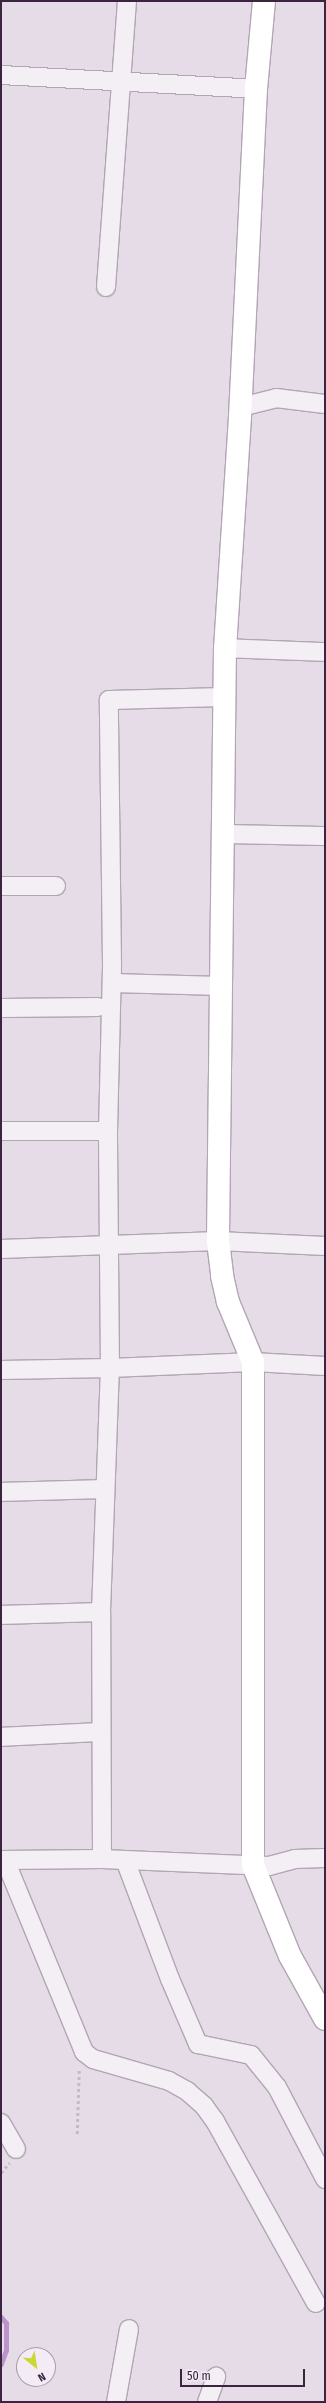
<!DOCTYPE html>
<style>
body{margin:0}
#map{position:relative;width:326px;height:2403px;overflow:hidden;background:#e5dce7;font-family:"Fira Sans Condensed",sans-serif}
div>[style]{position:absolute}
.stream>*{height:5px;margin:-2.5px;padding:0 2.5px;transform-origin:2.5px;border-radius:2.5px;background:#bc93cb}
.path>*{height:2.5px;margin-top:-1.25px;transform-origin:0;background:repeating-linear-gradient(90deg,#c4b9c5 0 3px,transparent 0 6px)}
.roads{filter:drop-shadow(1px 0 #b2a5b4) drop-shadow(-1px 0 #b2a5b4) drop-shadow(0 1px #b2a5b4) drop-shadow(0 -1px #b2a5b4)}
.minor>*{height:18px;margin:-9px;padding:0 9px;transform-origin:9px;border-radius:9px;background:#f4eef5}
.secondary>*{height:22px;margin:-11px;padding:0 11px;transform-origin:11px;border-radius:11px;background:#fff}
span{translate:-50% -50%;white-space:nowrap;text-align:center;line-height:1.15;-webkit-text-stroke:3.5px #f3ebf5;paint-order:stroke}
.frame{position:absolute;inset:0;border:2px solid #3b243e;pointer-events:none}
.north{position:absolute;left:16px;top:2347px;width:40px;height:40px;box-sizing:border-box;background:#f3ebf5;border:1px solid #a99bac;border-radius:50%;rotate:150deg;font-size:11px;font-weight:700;line-height:16px;text-align:center;color:#3b243e}
.north::after{content:'';display:block;margin:auto;width:14px;height:18px;background:#cbd835;clip-path:polygon(50% 0,100% 100%,50% 72%,0 100%)}
.scale{position:absolute;left:180px;top:2369px;width:125px;height:18px;box-sizing:border-box;border:2px solid #3b243e;border-top:0;padding-left:5px;font-size:12px;line-height:14px;white-space:nowrap;color:#3b243e;-webkit-text-stroke:3px #f3ebf5;paint-order:stroke}
</style>
<div id="map">
<div class="stream">
<div style="left:1px;top:2317px;width:8px;rotate:50deg"></div>
<div style="left:6px;top:2323px;width:27px;rotate:90deg"></div>
<div style="left:6px;top:2350px;width:15px;rotate:110deg"></div>
</div>
<div class="path">
<div style="left:77px;top:2134px;width:64px;rotate:-88.2deg"></div>
<div style="left:1px;top:2173px;width:13px;rotate:-51deg"></div>
</div>
<div class="roads">
<div class="minor">
<div style="left:1px;top:75px;width:255px;rotate:3.1deg"></div>
<div style="left:106px;top:287px;width:287px;rotate:-85.8deg"></div>
<div style="left:241px;top:407px;width:36px;rotate:-14deg"></div>
<div style="left:276px;top:398px;width:49px;rotate:7deg"></div>
<div style="left:225px;top:648px;width:100px;rotate:2.3deg"></div>
<div style="left:223px;top:834px;width:102px;rotate:1.1deg"></div>
<div style="left:1px;top:886px;width:55px"></div>
<div style="left:112px;top:983px;width:109px;rotate:1.6deg"></div>
<div style="left:1px;top:1008px;width:97px;rotate:-0.6deg"></div>
<div style="left:1px;top:1131px;width:107px"></div>
<div style="left:1px;top:1249px;width:217px;rotate:-2.1deg"></div>
<div style="left:218px;top:1241px;width:107px;rotate:2.7deg"></div>
<div style="left:1px;top:1370px;width:109px;rotate:-1.1deg"></div>
<div style="left:110px;top:1368px;width:143px;rotate:-2.4deg"></div>
<div style="left:253px;top:1362px;width:72px;rotate:3.2deg"></div>
<div style="left:1px;top:1492px;width:104px;rotate:-1.7deg"></div>
<div style="left:1px;top:1615px;width:100px;rotate:-1.7deg"></div>
<div style="left:1px;top:1737px;width:99px;rotate:-2.9deg"></div>
<div style="left:102px;top:1859px;width:247px;rotate:-90.2deg"></div>
<div style="left:101px;top:1612px;width:244px;rotate:-87.9deg"></div>
<div style="left:110px;top:1368px;width:237px;rotate:-90.5deg"></div>
<div style="left:108px;top:1131px;width:167px;rotate:-88.6deg"></div>
<div style="left:112px;top:964px;width:264px;rotate:-90.7deg"></div>
<div style="left:109px;top:700px;width:115px;rotate:-1.5deg"></div>
<div style="left:1px;top:1860px;width:101px;rotate:-0.6deg"></div>
<div style="left:102px;top:1859px;width:167px;rotate:2.4deg"></div>
<div style="left:269px;top:1866px;width:27px;rotate:-15deg"></div>
<div style="left:295px;top:1859px;width:30px;rotate:-2deg"></div>
<div style="left:5px;top:1860px;width:208px;rotate:67.6deg"></div>
<div style="left:84px;top:2052px;width:11px;rotate:38deg"></div>
<div style="left:93px;top:2059px;width:79px;rotate:16.1deg"></div>
<div style="left:169px;top:2081px;width:21px;rotate:29deg"></div>
<div style="left:187px;top:2091px;width:23px;rotate:41deg"></div>
<div style="left:204px;top:2106px;width:19px;rotate:54deg"></div>
<div style="left:215px;top:2121px;width:208px;rotate:61deg"></div>
<div style="left:125px;top:1860px;width:127px;rotate:69.3deg"></div>
<div style="left:170px;top:1979px;width:71px;rotate:66.7deg"></div>
<div style="left:198px;top:2044px;width:54px;rotate:11.7deg"></div>
<div style="left:251px;top:2055px;width:41px;rotate:50.9deg"></div>
<div style="left:277px;top:2087px;width:104px;rotate:62.4deg"></div>
<div style="left:1px;top:2123px;width:30px;rotate:60deg"></div>
<div style="left:116px;top:2402px;width:74px;rotate:-79.9deg"></div>
<div style="left:207px;top:2402px;width:27px;rotate:-70deg"></div>
</div>
<div class="secondary">
<div style="left:264px;top:1px;width:88px;rotate:95.2deg"></div>
<div style="left:256px;top:89px;width:328px;rotate:92.8deg"></div>
<div style="left:240px;top:417px;width:231px;rotate:93.7deg"></div>
<div style="left:225px;top:648px;width:593px;rotate:90.68deg"></div>
<div style="left:218px;top:1241px;width:35px;rotate:83deg"></div>
<div style="left:222px;top:1276px;width:27px;rotate:77deg"></div>
<div style="left:228px;top:1302px;width:65px;rotate:67.4deg"></div>
<div style="left:253px;top:1362px;width:503px;rotate:90deg"></div>
<div style="left:253px;top:1865px;width:98px;rotate:67.9deg"></div>
<div style="left:290px;top:1956px;width:72px;rotate:60.9deg"></div>
</div>
</div>
<div class="frame"></div>
<div class="north">N</div>
<div class="scale">50 m</div>
</div>
